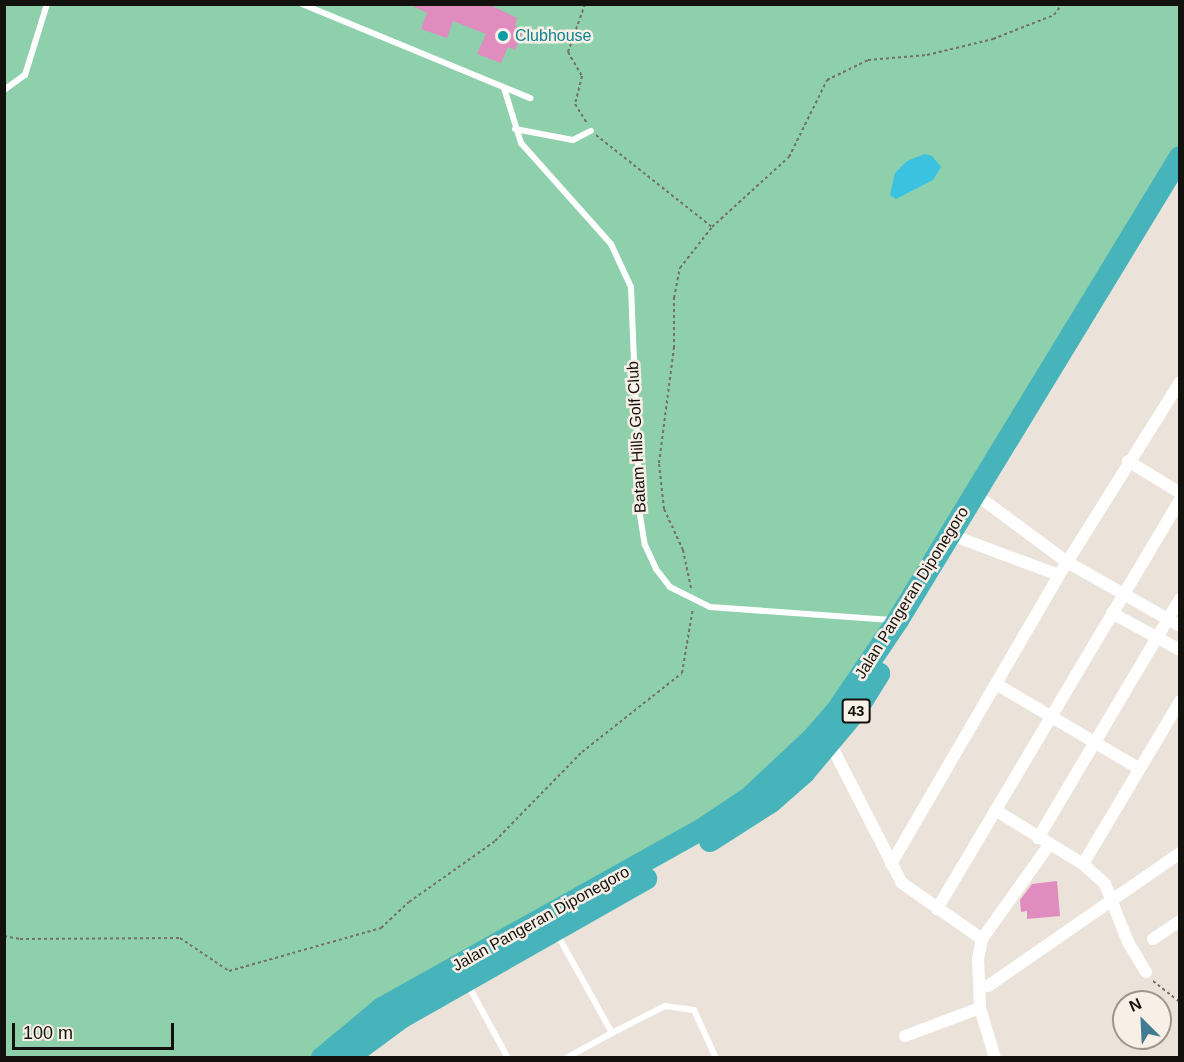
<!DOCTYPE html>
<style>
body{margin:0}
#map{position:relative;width:1184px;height:1062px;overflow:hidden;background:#ebe2d9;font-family:Helvetica,sans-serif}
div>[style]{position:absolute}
.green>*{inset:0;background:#8ecfac}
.water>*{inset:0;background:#3ac2e0}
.building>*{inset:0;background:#e08cbf}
.path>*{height:2px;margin-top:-1px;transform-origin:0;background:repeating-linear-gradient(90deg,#746f69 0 3px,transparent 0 6px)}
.lane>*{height:6px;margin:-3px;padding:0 3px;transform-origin:3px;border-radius:3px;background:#fff}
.street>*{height:12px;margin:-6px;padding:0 6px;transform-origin:6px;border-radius:6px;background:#fff}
.highway>*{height:22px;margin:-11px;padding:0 11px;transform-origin:11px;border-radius:11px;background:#46b4ba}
.dots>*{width:16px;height:16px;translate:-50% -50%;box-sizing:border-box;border:3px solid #f8efe6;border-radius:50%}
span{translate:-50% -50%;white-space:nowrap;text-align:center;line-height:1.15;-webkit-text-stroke:5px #f8efe6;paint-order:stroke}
.shield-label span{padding:2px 4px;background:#f8efe6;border:2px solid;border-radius:4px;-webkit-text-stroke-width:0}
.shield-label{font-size:15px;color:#13110d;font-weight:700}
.culture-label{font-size:16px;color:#0d838f}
.left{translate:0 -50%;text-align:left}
.street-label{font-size:16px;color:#13110d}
.frame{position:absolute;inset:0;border:6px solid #13110d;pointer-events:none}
.north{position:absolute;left:1112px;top:990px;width:60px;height:60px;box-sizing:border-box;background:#f8efe6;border:2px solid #9c968f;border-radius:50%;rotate:336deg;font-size:16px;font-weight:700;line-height:24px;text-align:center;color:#13110d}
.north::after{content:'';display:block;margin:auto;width:21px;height:27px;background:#407b93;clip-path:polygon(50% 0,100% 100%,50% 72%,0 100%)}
.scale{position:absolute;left:12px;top:1023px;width:162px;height:27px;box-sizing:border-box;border:3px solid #13110d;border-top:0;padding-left:8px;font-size:18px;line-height:21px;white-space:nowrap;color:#13110d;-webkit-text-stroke:4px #f8efe6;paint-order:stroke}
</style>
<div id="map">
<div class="green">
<div style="clip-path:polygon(5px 5px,1179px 5px,1179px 163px,791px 768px,330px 1057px,5px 1058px)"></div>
</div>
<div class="water">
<div style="clip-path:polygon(925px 154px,932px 156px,941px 167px,933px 180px,896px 199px,890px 195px,895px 173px,907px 161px)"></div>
</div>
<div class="building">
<div style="clip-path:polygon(409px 4px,488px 4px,517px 18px,515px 26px,523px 30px,515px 50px,508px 47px,501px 63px,477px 54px,486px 34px,453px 21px,447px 38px,421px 29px,427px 13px)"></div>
<div style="clip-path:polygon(1057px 881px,1060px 916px,1027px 919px,1027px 911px,1021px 912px,1020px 900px,1032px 884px)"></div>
</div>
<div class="path">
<div style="left:585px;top:4px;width:51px;rotate:109.5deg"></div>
<div style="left:568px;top:52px;width:28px;rotate:60deg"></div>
<div style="left:582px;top:76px;width:29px;rotate:104deg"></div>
<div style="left:575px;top:104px;width:22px;rotate:58deg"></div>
<div style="left:596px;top:135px;width:148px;rotate:38.4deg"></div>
<div style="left:712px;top:227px;width:104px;rotate:-42.3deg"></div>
<div style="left:789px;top:157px;width:86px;rotate:-63.7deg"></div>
<div style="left:827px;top:80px;width:46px;rotate:-26deg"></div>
<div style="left:868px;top:60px;width:59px;rotate:-4.8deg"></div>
<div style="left:927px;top:55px;width:68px;rotate:-13.6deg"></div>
<div style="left:993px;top:39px;width:66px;rotate:-21.5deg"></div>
<div style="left:1054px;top:15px;width:14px;rotate:-54deg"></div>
<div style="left:691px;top:588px;width:39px;rotate:-102deg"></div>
<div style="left:683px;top:550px;width:45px;rotate:-114.9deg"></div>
<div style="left:664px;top:509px;width:46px;rotate:-96.2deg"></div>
<div style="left:659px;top:463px;width:116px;rotate:-82.6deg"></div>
<div style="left:674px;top:348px;width:50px;rotate:-90deg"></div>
<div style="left:674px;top:298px;width:31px;rotate:-79deg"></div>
<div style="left:680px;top:268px;width:52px;rotate:-52deg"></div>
<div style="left:4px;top:936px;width:16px;rotate:11deg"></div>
<div style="left:20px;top:939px;width:160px;rotate:-0.4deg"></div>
<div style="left:180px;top:938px;width:59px;rotate:34deg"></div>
<div style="left:229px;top:971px;width:158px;rotate:-15.8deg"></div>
<div style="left:381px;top:928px;width:38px;rotate:-43deg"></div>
<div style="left:409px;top:902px;width:105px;rotate:-35.3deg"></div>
<div style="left:495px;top:841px;width:124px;rotate:-45.7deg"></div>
<div style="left:582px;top:752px;width:127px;rotate:-38.3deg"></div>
<div style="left:682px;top:673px;width:66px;rotate:-80.4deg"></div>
<div style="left:1153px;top:981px;width:34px;rotate:38deg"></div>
</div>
<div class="lane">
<div style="left:302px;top:4px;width:247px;rotate:22.4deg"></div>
<div style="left:504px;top:88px;width:58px;rotate:72.8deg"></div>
<div style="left:521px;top:143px;width:135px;rotate:48.3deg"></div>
<div style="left:611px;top:244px;width:47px;rotate:65.1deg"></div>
<div style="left:631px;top:287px;width:228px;rotate:87.7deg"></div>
<div style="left:640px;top:515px;width:30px;rotate:81deg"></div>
<div style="left:645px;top:545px;width:26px;rotate:65deg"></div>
<div style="left:656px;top:569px;width:23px;rotate:52deg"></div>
<div style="left:670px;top:587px;width:45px;rotate:26.6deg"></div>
<div style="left:710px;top:607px;width:182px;rotate:4.1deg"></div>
<div style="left:4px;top:90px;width:26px;rotate:-36deg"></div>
<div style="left:25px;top:75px;width:74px;rotate:-72.8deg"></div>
<div style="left:515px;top:129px;width:59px;rotate:10.7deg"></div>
<div style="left:573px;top:140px;width:20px;rotate:-27deg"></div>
<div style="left:557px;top:934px;width:113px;rotate:60.9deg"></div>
<div style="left:612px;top:1033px;width:52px;rotate:151.5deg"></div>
<div style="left:468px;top:985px;width:83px;rotate:61.3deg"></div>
<div style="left:612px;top:1033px;width:59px;rotate:-27deg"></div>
<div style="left:665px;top:1006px;width:29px;rotate:8deg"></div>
<div style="left:694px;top:1010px;width:53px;rotate:65.4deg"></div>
</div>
<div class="street">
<div style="left:1128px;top:461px;width:61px;rotate:31.6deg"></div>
<div style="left:986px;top:502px;width:101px;rotate:36.5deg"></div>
<div style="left:1067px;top:562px;width:130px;rotate:29.5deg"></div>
<div style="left:962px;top:539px;width:103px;rotate:20.4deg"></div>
<div style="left:1112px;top:613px;width:77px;rotate:28.6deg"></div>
<div style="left:996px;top:684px;width:165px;rotate:30.6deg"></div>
<div style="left:830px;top:743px;width:157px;rotate:62.8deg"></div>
<div style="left:902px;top:883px;width:98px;rotate:35deg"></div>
<div style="left:995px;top:810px;width:103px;rotate:31.5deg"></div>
<div style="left:1083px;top:864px;width:190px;rotate:-59.2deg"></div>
<div style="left:1038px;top:838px;width:278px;rotate:-59.3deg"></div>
<div style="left:891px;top:864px;width:334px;rotate:-59.8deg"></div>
<div style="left:1059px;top:575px;width:228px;rotate:-57.9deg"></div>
<div style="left:1083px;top:864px;width:30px;rotate:42deg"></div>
<div style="left:1105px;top:884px;width:62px;rotate:68.4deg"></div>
<div style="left:1128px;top:942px;width:35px;rotate:59deg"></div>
<div style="left:937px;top:909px;width:477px;rotate:-59.3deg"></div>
<div style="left:1153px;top:939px;width:32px;rotate:-34deg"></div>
<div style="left:988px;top:986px;width:234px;rotate:-34.7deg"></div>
<div style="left:905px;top:1036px;width:80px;rotate:-20.5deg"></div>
<div style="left:995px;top:1058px;width:52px;rotate:-106.7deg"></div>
<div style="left:980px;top:1008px;width:49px;rotate:-92.3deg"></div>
<div style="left:978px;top:959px;width:20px;rotate:-79deg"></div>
<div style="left:982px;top:939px;width:115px;rotate:-54.5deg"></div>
</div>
<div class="highway">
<div style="left:710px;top:841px;width:72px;rotate:-32.6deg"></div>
<div style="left:771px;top:802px;width:44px;rotate:-41.3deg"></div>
<div style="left:804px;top:773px;width:81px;rotate:-50deg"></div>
<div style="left:856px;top:711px;width:44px;rotate:-58.1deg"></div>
<div style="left:322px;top:1058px;width:78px;rotate:-39.8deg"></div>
<div style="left:382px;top:1008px;width:372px;rotate:-29.2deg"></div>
<div style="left:707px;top:826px;width:50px;rotate:-33.7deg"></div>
<div style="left:749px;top:798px;width:88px;rotate:-43.2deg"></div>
<div style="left:813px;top:738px;width:38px;rotate:-49deg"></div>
<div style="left:838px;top:709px;width:107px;rotate:-56deg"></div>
<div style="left:898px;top:620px;width:542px;rotate:-58.66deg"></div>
<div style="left:347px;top:1058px;width:67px;rotate:-36.5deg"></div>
<div style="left:401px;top:1018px;width:282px;rotate:-29.6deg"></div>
</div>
<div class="dots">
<div style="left:503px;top:36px;background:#0f9aa8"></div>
</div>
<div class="shield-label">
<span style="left:856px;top:711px">43</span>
</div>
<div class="culture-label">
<span class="left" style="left:515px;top:36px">Clubhouse</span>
</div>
<div class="street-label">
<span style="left:637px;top:437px;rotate:-93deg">Batam Hills Golf Club</span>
<span style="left:912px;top:593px;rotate:-58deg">Jalan Pangeran Diponegoro</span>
<span style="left:541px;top:919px;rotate:-29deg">Jalan Pangeran Diponegoro</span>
</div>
<div class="frame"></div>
<div class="north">N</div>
<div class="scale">100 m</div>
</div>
